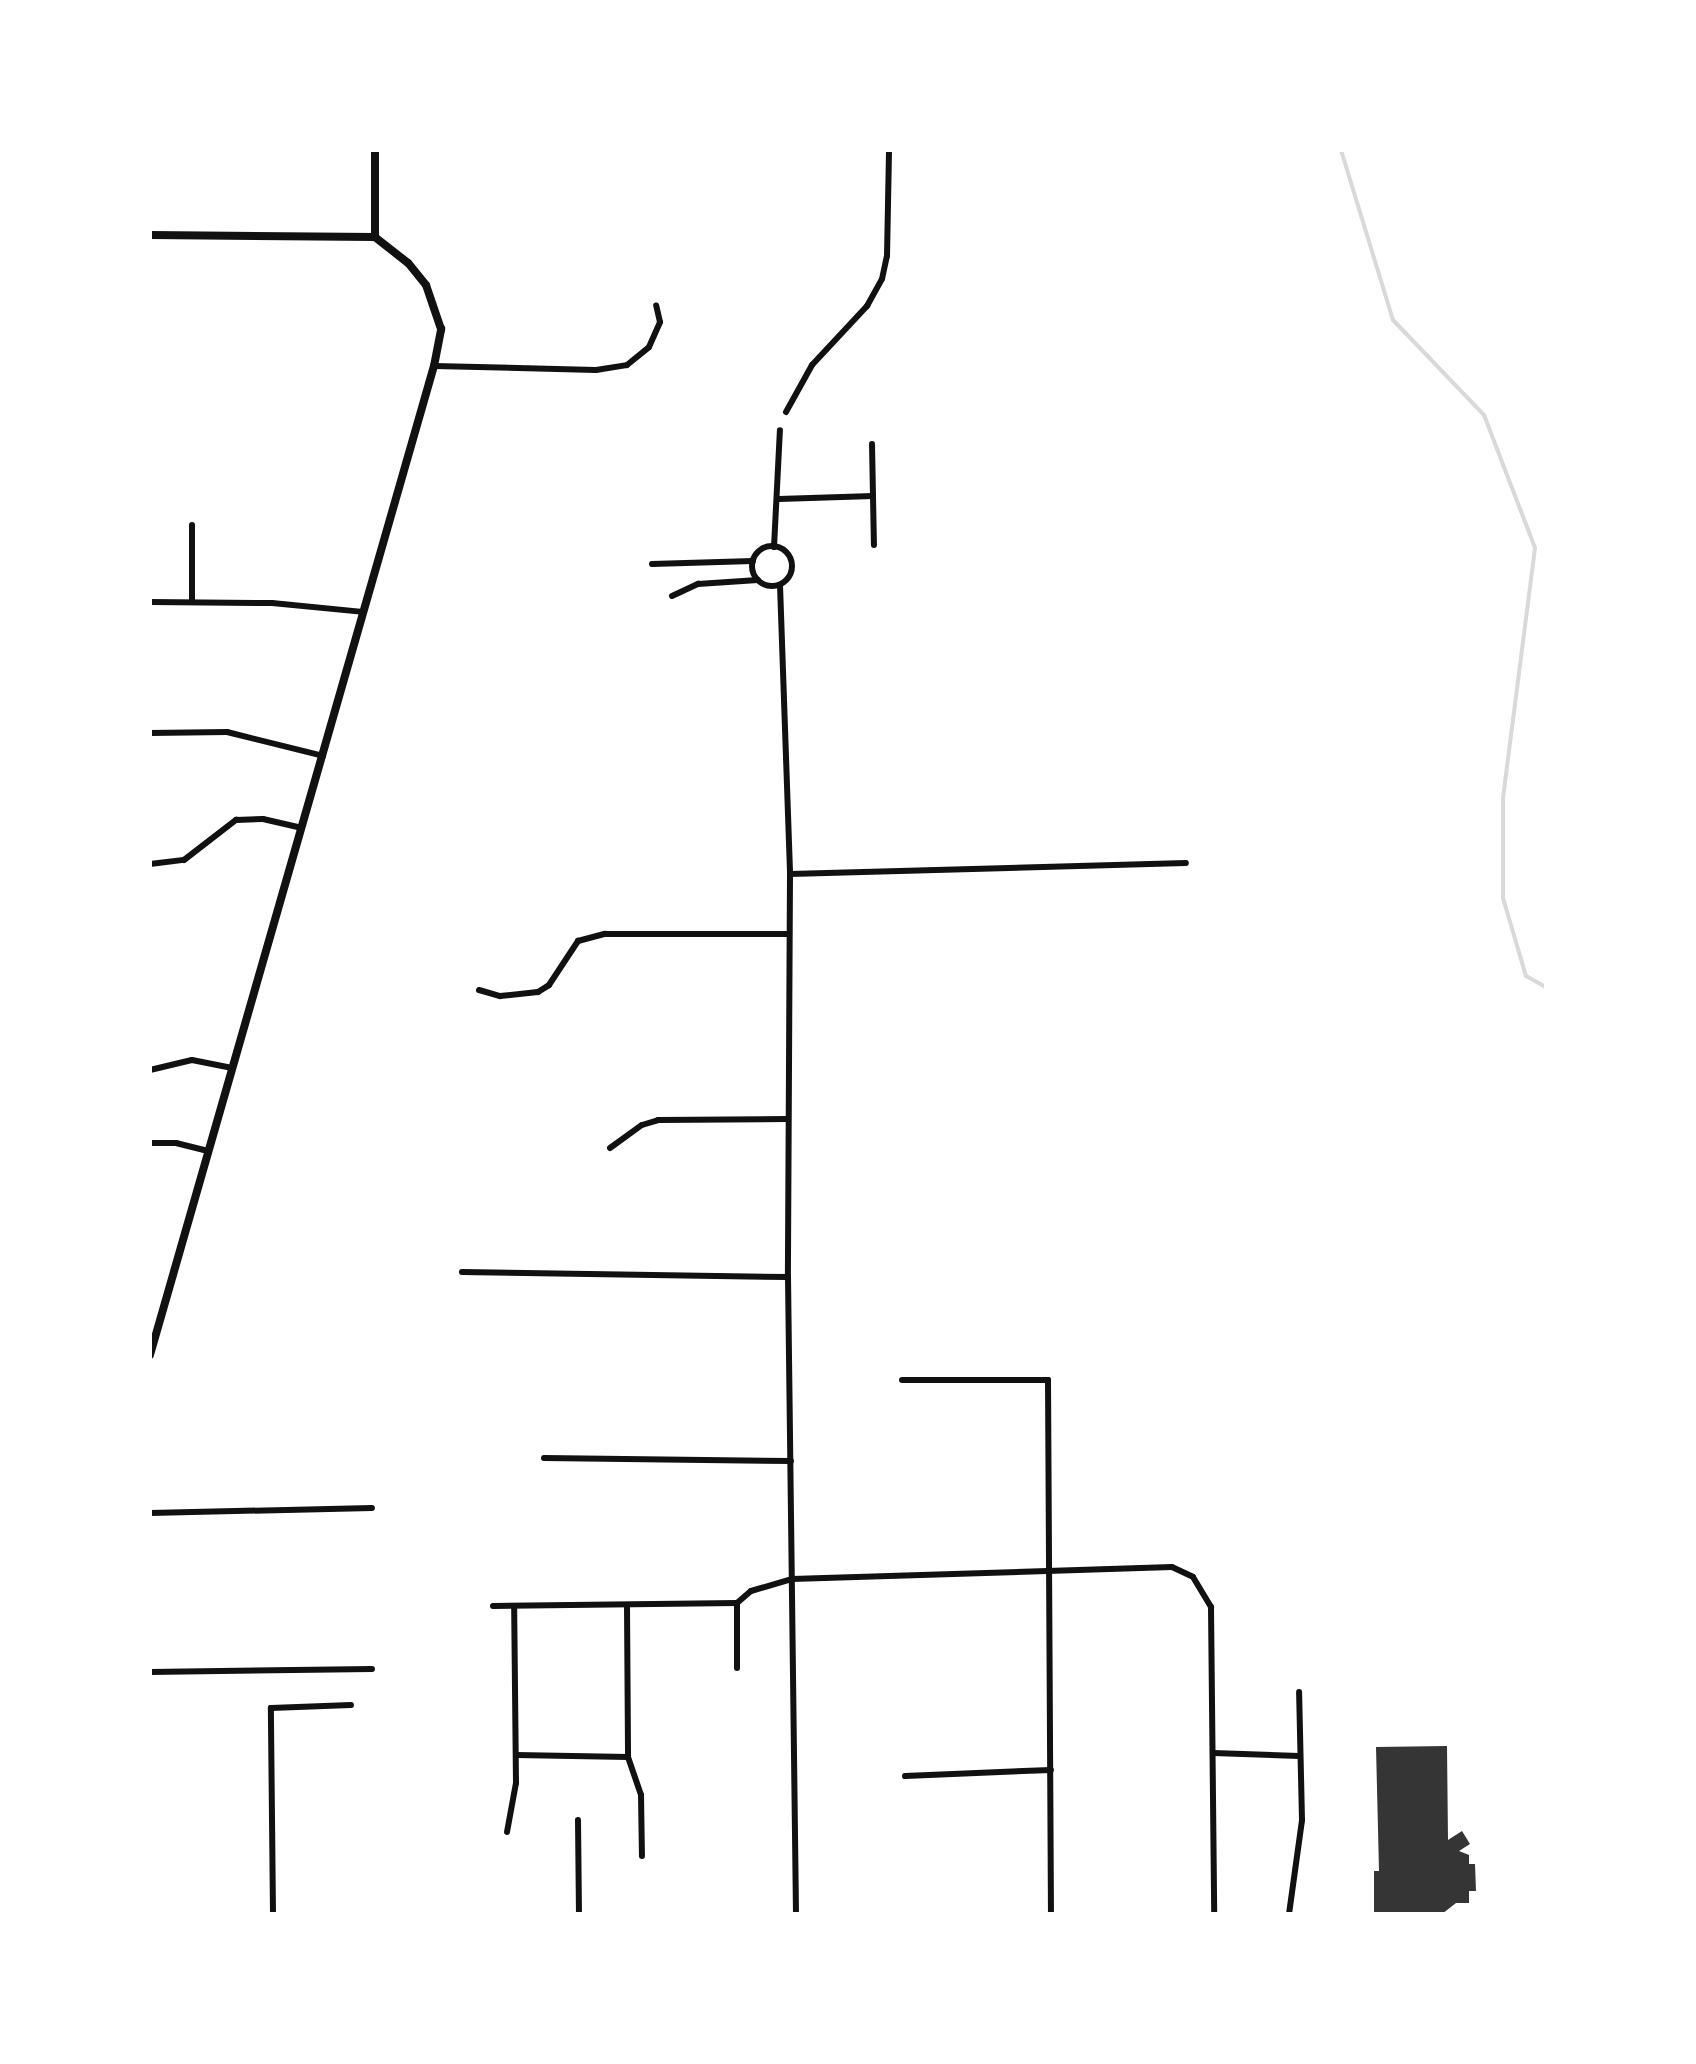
<!DOCTYPE html>
<style>
body{margin:0}
#map{position:relative;width:1696px;height:2064px;overflow:hidden;background:#fff;font-family:Mulish,sans-serif}
div>[style]{position:absolute}
.stream>*{height:4px;margin:-2px;padding:0 2px;transform-origin:2px;border-radius:2px;background:#d9d9d9}
.building>*{inset:0;background:#353535}
.minor>*{height:6px;margin:-3px;padding:0 3px;transform-origin:3px;border-radius:3px;background:#111}
.minor>.ring{margin:-3px;padding:0;box-sizing:content-box;background:none;border:6px solid #111;border-radius:50%}
.tertiary>*{height:8px;margin:-4px;padding:0 4px;transform-origin:4px;border-radius:4px;background:#111}
span{translate:-50% -50%;white-space:nowrap;text-align:center;line-height:1.15;-webkit-text-stroke:8px #fff;paint-order:stroke}
.frame{position:absolute;inset:0;border:152px solid #fff;pointer-events:none}
</style>
<div id="map">
<div class="stream">
<div style="left:1341px;top:150px;width:178px;rotate:73deg"></div>
<div style="left:1393px;top:320px;width:132px;rotate:46.2deg"></div>
<div style="left:1484px;top:415px;width:142px;rotate:69deg"></div>
<div style="left:1535px;top:548px;width:252px;rotate:97.3deg"></div>
<div style="left:1503px;top:798px;width:100px;rotate:90deg"></div>
<div style="left:1503px;top:898px;width:81px;rotate:73.6deg"></div>
<div style="left:1526px;top:976px;width:23px;rotate:29deg"></div>
</div>
<div class="building">
<div style="clip-path:polygon(1447px 1746px,1448px 1840px,1462px 1831px,1470px 1844px,1459px 1851px,1469px 1855px,1469px 1864px,1475px 1864px,1476px 1891px,1469px 1891px,1469px 1903px,1456px 1903px,1442px 1914px,1374px 1914px,1374px 1871px,1379px 1871px,1376px 1747px)"></div>
</div>
<div class="minor">
<div style="left:434px;top:366px;width:162px;rotate:1.4deg"></div>
<div style="left:596px;top:370px;width:31px;rotate:-9deg"></div>
<div style="left:627px;top:365px;width:28px;rotate:-39deg"></div>
<div style="left:649px;top:347px;width:27px;rotate:-66deg"></div>
<div style="left:660px;top:322px;width:17px;rotate:-103deg"></div>
<div style="left:786px;top:412px;width:54px;rotate:-61deg"></div>
<div style="left:812px;top:365px;width:81px;rotate:-47deg"></div>
<div style="left:867px;top:306px;width:31px;rotate:-61deg"></div>
<div style="left:882px;top:279px;width:24px;rotate:-78deg"></div>
<div style="left:887px;top:256px;width:106px;rotate:-88.9deg"></div>
<div style="left:872px;top:444px;width:101px;rotate:88.9deg"></div>
<div style="left:779px;top:499px;width:94px;rotate:-1.8deg"></div>
<div style="left:192px;top:525px;width:77px;rotate:90deg"></div>
<div class="ring" style="left:752px;top:546px;width:34px;height:34px"></div>
<div style="left:774px;top:547px;width:117px;rotate:-87.1deg"></div>
<div style="left:652px;top:564px;width:101px;rotate:-1.7deg"></div>
<div style="left:780px;top:585px;width:289px;rotate:88deg"></div>
<div style="left:790px;top:874px;width:403px;rotate:90.3deg"></div>
<div style="left:788px;top:1277px;width:637px;rotate:89.28deg"></div>
<div style="left:672px;top:596px;width:29px;rotate:-25deg"></div>
<div style="left:698px;top:584px;width:60px;rotate:-3.8deg"></div>
<div style="left:150px;top:602px;width:122px;rotate:0.5deg"></div>
<div style="left:272px;top:603px;width:91px;rotate:5.6deg"></div>
<div style="left:150px;top:733px;width:77px;rotate:-0.7deg"></div>
<div style="left:227px;top:732px;width:99px;rotate:14deg"></div>
<div style="left:150px;top:864px;width:34px;rotate:-7deg"></div>
<div style="left:184px;top:860px;width:66px;rotate:-37.6deg"></div>
<div style="left:236px;top:820px;width:27px;rotate:-2deg"></div>
<div style="left:263px;top:819px;width:39px;rotate:13deg"></div>
<div style="left:790px;top:874px;width:396px;rotate:-1.6deg"></div>
<div style="left:479px;top:990px;width:22px;rotate:16deg"></div>
<div style="left:500px;top:996px;width:38px;rotate:-6deg"></div>
<div style="left:538px;top:992px;width:13px;rotate:-32deg"></div>
<div style="left:549px;top:985px;width:53px;rotate:-56.6deg"></div>
<div style="left:578px;top:941px;width:28px;rotate:-15deg"></div>
<div style="left:605px;top:934px;width:184px"></div>
<div style="left:150px;top:1070px;width:43px;rotate:-13.4deg"></div>
<div style="left:192px;top:1060px;width:41px;rotate:11.3deg"></div>
<div style="left:150px;top:1143px;width:26px"></div>
<div style="left:176px;top:1143px;width:34px;rotate:14deg"></div>
<div style="left:610px;top:1148px;width:39px;rotate:-36deg"></div>
<div style="left:642px;top:1125px;width:17px;rotate:-17deg"></div>
<div style="left:658px;top:1120px;width:129px;rotate:-0.4deg"></div>
<div style="left:462px;top:1272px;width:326px;rotate:0.9deg"></div>
<div style="left:902px;top:1380px;width:146px"></div>
<div style="left:1048px;top:1380px;width:534px;rotate:89.68deg"></div>
<div style="left:544px;top:1458px;width:247px;rotate:0.7deg"></div>
<div style="left:150px;top:1513px;width:222px;rotate:-1.3deg"></div>
<div style="left:737px;top:1603px;width:65px;rotate:90deg"></div>
<div style="left:493px;top:1606px;width:244px;rotate:-0.7deg"></div>
<div style="left:737px;top:1603px;width:18px;rotate:-41deg"></div>
<div style="left:751px;top:1591px;width:43px;rotate:-16.3deg"></div>
<div style="left:792px;top:1579px;width:380px;rotate:-1.8deg"></div>
<div style="left:1172px;top:1567px;width:23px;rotate:25deg"></div>
<div style="left:1193px;top:1577px;width:35px;rotate:59deg"></div>
<div style="left:1211px;top:1607px;width:307px;rotate:89.4deg"></div>
<div style="left:627px;top:1606px;width:151px;rotate:89.6deg"></div>
<div style="left:628px;top:1757px;width:40px;rotate:71.1deg"></div>
<div style="left:641px;top:1795px;width:61px;rotate:89.1deg"></div>
<div style="left:150px;top:1672px;width:222px;rotate:-0.8deg"></div>
<div style="left:1213px;top:1753px;width:86px;rotate:2deg"></div>
<div style="left:516px;top:1755px;width:112px;rotate:1deg"></div>
<div style="left:905px;top:1776px;width:146px;rotate:-2.4deg"></div>
<div style="left:578px;top:1820px;width:94px;rotate:89.4deg"></div>
<div style="left:507px;top:1832px;width:50px;rotate:-79.6deg"></div>
<div style="left:516px;top:1783px;width:177px;rotate:-90.6deg"></div>
<div style="left:273px;top:1914px;width:206px;rotate:-90.6deg"></div>
<div style="left:271px;top:1708px;width:80px;rotate:-2.1deg"></div>
<div style="left:1289px;top:1914px;width:95px;rotate:-82.1deg"></div>
<div style="left:1302px;top:1820px;width:128px;rotate:-91.3deg"></div>
</div>
<div class="tertiary">
<div style="left:375px;top:150px;width:87px;rotate:90deg"></div>
<div style="left:150px;top:235px;width:225px;rotate:0.5deg"></div>
<div style="left:150px;top:1355px;width:1029px;rotate:-73.98deg"></div>
<div style="left:434px;top:366px;width:38px;rotate:-79deg"></div>
<div style="left:441px;top:329px;width:46px;rotate:-108.8deg"></div>
<div style="left:426px;top:285px;width:28px;rotate:-129deg"></div>
<div style="left:408px;top:263px;width:42px;rotate:-141.8deg"></div>
</div>
<div class="frame"></div>
</div>
